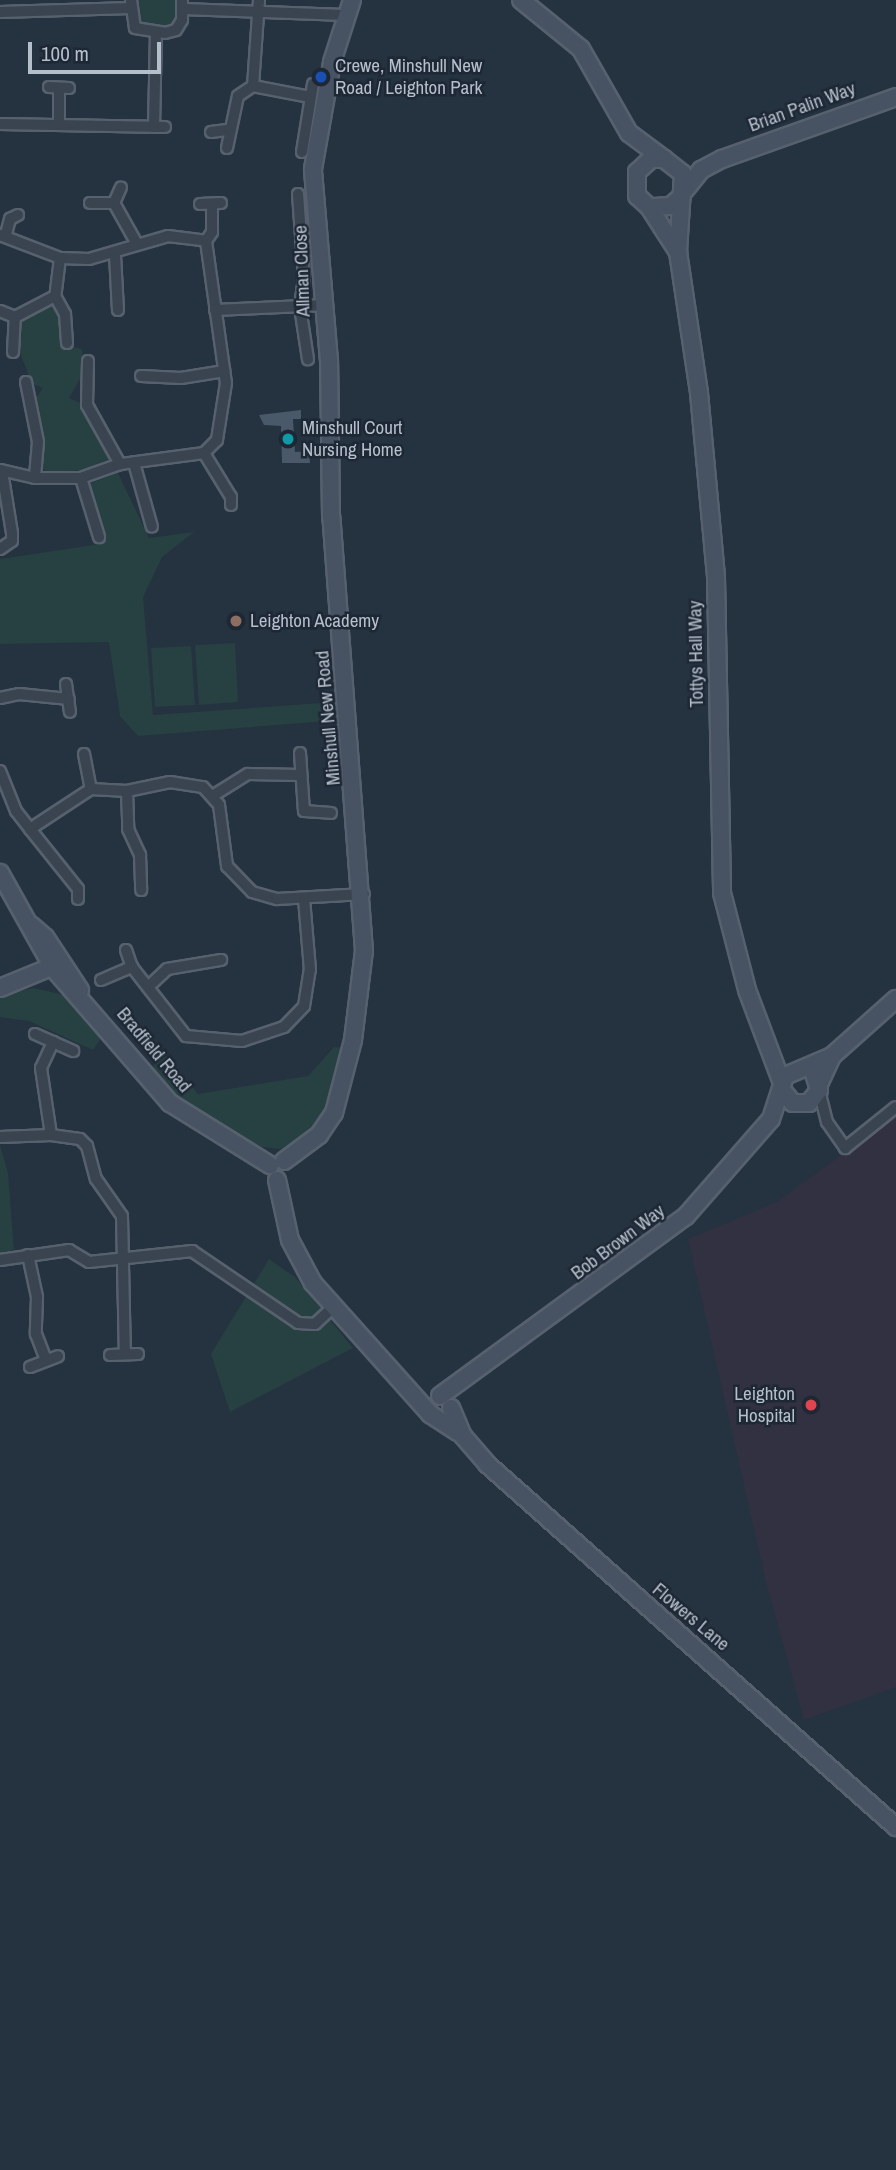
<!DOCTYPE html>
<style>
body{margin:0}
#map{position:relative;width:896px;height:2170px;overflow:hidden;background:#253240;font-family:"Archivo Narrow",sans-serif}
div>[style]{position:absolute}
.medical>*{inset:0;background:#323141}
.green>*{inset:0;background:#274041}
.building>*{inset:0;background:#4a596a}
.roads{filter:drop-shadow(2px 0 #57616e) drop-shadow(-2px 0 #57616e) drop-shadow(0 2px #57616e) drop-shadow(0 -2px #57616e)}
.street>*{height:10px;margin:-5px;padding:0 5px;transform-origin:5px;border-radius:5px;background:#394450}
.secondary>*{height:16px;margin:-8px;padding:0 8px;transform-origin:8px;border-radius:8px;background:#475363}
.dots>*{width:19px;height:19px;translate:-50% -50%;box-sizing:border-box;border:4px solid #1e2835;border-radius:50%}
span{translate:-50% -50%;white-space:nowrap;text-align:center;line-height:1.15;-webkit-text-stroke:5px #1e2835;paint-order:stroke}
.poi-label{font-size:19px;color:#b5becb}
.left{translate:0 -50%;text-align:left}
.right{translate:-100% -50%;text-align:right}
.street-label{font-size:19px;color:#b5becb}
.scale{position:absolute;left:28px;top:42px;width:133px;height:32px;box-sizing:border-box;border:4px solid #b5becb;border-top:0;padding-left:9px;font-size:21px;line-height:24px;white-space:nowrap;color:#b5becb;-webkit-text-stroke:5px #1e2835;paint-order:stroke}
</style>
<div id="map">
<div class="medical">
<div style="clip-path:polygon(896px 1115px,896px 1687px,804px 1720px,766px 1582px,688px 1239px,777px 1202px)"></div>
</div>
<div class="green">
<div style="clip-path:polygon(136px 0,178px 0,177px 20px,167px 29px,140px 25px)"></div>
<div style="clip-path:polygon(55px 303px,62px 315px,63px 344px,82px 349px,83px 374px,69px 398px,83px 404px,114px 457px,85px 469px,49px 474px,42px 468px,43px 434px,31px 404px,43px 388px,32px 384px,16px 342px,22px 317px)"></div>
<div style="clip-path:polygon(118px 473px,149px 538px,194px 532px,162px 557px,143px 597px,153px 715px,336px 702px,340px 720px,138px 736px,120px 716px,109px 642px,0 644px,0 559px,100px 544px,86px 485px)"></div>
<div style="clip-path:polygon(235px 643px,238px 702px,199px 705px,195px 645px)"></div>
<div style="clip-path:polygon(191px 646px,195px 705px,155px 707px,151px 648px)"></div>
<div style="clip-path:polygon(34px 988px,64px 995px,82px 1014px,101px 1038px,93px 1050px,29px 1021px,0 1017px,0 995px)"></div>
<div style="clip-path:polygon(334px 1047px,344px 1048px,333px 1101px,318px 1126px,281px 1149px,262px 1147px,197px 1114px,152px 1071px,157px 1057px,167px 1057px,198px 1094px,308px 1076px)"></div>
<div style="clip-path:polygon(0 1145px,8px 1173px,14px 1250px,0 1253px)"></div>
<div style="clip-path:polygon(269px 1259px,295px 1277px,353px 1348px,230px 1412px,211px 1354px)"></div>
</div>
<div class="building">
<div style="clip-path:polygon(301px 410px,301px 419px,293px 419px,295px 452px,309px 451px,310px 463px,282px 463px,281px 426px,264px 425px,259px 415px)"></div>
</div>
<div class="roads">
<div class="street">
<div style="left:131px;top:0;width:28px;rotate:82deg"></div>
<div style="left:135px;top:28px;width:30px;rotate:9deg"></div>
<div style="left:165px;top:33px;width:11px;rotate:-15deg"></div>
<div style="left:176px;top:30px;width:12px;rotate:-59deg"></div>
<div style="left:182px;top:20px;width:20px;rotate:-90deg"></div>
<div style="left:183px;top:9px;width:162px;rotate:2.1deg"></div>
<div style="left:0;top:12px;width:131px;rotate:-1.7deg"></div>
<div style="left:253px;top:86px;width:58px;rotate:10.9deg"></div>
<div style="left:49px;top:87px;width:20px;rotate:3deg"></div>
<div style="left:0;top:124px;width:165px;rotate:1deg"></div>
<div style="left:59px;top:124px;width:36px;rotate:-90deg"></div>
<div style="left:154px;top:127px;width:94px;rotate:-88.8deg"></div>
<div style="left:211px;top:132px;width:16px;rotate:-7deg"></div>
<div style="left:227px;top:148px;width:53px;rotate:-78.1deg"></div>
<div style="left:238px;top:96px;width:18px;rotate:-34deg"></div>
<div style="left:253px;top:86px;width:86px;rotate:-86deg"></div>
<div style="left:302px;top:152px;width:69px;rotate:-80.8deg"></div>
<div style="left:298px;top:194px;width:84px;rotate:85.9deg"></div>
<div style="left:304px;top:278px;width:29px;rotate:98deg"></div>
<div style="left:300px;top:307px;width:53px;rotate:81.3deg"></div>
<div style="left:90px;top:203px;width:24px"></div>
<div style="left:114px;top:203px;width:47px;rotate:60.7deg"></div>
<div style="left:114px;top:203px;width:17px;rotate:-66deg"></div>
<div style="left:200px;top:204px;width:21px;rotate:-3deg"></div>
<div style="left:6px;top:234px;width:16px;rotate:-75deg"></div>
<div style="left:10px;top:219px;width:9px;rotate:-27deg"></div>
<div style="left:0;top:235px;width:64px;rotate:21deg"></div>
<div style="left:60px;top:258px;width:29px;rotate:2deg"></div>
<div style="left:89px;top:259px;width:82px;rotate:-16.2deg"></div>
<div style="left:168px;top:236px;width:38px;rotate:7deg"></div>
<div style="left:206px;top:241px;width:143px;rotate:82deg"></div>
<div style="left:226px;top:383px;width:58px;rotate:99deg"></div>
<div style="left:217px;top:440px;width:18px;rotate:135deg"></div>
<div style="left:204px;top:453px;width:85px;rotate:172.5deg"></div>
<div style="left:120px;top:464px;width:41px;rotate:160.3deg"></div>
<div style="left:81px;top:478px;width:46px;rotate:180deg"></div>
<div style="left:35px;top:478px;width:36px;rotate:-167deg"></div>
<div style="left:206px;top:241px;width:11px;rotate:-56deg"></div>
<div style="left:212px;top:232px;width:28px;rotate:-90deg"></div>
<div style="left:115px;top:255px;width:55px;rotate:86.9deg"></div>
<div style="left:60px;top:258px;width:38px;rotate:97deg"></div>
<div style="left:55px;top:296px;width:21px;rotate:61deg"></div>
<div style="left:65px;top:314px;width:29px;rotate:86deg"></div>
<div style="left:215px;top:310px;width:111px;rotate:-2.6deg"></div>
<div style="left:0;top:311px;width:16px;rotate:22deg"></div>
<div style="left:13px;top:352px;width:35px;rotate:-87deg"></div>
<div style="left:15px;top:317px;width:45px;rotate:-27.7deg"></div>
<div style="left:88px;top:361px;width:44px;rotate:91.3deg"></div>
<div style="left:87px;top:405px;width:68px;rotate:60.8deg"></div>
<div style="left:141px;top:376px;width:40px;rotate:2.9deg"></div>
<div style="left:181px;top:378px;width:44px;rotate:-9.2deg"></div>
<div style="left:26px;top:382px;width:61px;rotate:78.7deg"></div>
<div style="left:38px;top:442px;width:36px;rotate:95deg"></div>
<div style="left:204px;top:453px;width:52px;rotate:58.5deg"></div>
<div style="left:231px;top:497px;width:8px;rotate:90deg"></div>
<div style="left:134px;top:463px;width:66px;rotate:74.3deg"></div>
<div style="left:81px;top:478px;width:62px;rotate:73deg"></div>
<div style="left:0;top:549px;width:14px;rotate:-34deg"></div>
<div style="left:12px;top:541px;width:8px;rotate:-90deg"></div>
<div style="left:12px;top:533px;width:63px;rotate:-99.2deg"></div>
<div style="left:66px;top:684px;width:28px;rotate:82deg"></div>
<div style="left:0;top:698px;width:19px;rotate:-12deg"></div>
<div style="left:19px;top:694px;width:50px;rotate:5.7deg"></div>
<div style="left:300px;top:753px;width:58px;rotate:86.1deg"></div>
<div style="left:304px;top:811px;width:27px;rotate:4deg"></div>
<div style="left:84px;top:754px;width:36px;rotate:79deg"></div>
<div style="left:0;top:771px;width:43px;rotate:68.2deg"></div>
<div style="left:16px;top:811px;width:23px;rotate:52deg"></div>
<div style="left:30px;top:829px;width:73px;rotate:-33.3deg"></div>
<div style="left:91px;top:789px;width:36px;rotate:3deg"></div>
<div style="left:127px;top:791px;width:44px;rotate:-11.8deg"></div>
<div style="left:170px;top:782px;width:33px;rotate:9deg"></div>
<div style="left:203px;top:787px;width:24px;rotate:48deg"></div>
<div style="left:219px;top:805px;width:62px;rotate:82.5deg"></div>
<div style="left:227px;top:866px;width:36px;rotate:46deg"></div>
<div style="left:252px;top:892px;width:26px;rotate:16deg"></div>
<div style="left:277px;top:899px;width:87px;rotate:-3.3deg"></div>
<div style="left:127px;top:791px;width:38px;rotate:88deg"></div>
<div style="left:128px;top:829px;width:29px;rotate:65deg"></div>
<div style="left:140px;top:855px;width:35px;rotate:88deg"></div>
<div style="left:214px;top:795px;width:40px;rotate:-32deg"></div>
<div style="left:248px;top:774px;width:53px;rotate:1.1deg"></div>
<div style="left:30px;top:829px;width:77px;rotate:51.3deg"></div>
<div style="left:78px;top:889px;width:10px;rotate:90deg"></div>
<div style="left:126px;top:950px;width:18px;rotate:71deg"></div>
<div style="left:132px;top:967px;width:88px;rotate:52deg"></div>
<div style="left:186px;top:1036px;width:56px;rotate:5.1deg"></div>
<div style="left:242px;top:1041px;width:44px;rotate:-18.4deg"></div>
<div style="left:284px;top:1027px;width:29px;rotate:-46deg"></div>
<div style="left:304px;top:1006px;width:36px;rotate:-81deg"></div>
<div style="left:310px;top:970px;width:72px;rotate:-94.8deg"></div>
<div style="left:101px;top:980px;width:34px;rotate:-23deg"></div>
<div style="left:148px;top:987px;width:26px;rotate:-43deg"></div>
<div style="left:167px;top:969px;width:55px;rotate:-9.5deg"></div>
<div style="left:35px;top:1034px;width:42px;rotate:24.1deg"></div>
<div style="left:819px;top:1090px;width:33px;rotate:76deg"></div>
<div style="left:827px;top:1122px;width:32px;rotate:55deg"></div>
<div style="left:845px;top:1148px;width:65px;rotate:-38.8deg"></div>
<div style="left:51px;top:1135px;width:68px;rotate:-98.5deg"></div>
<div style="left:41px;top:1068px;width:29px;rotate:-65deg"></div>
<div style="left:0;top:1137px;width:51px;rotate:-2.2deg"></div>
<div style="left:51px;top:1135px;width:29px;rotate:8deg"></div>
<div style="left:80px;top:1139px;width:10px;rotate:45deg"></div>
<div style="left:87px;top:1146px;width:34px;rotate:75deg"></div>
<div style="left:96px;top:1179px;width:45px;rotate:54.9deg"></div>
<div style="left:122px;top:1216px;width:138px;rotate:88.8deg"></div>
<div style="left:28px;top:1255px;width:43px;rotate:77.9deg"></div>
<div style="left:37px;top:1297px;width:37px;rotate:92deg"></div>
<div style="left:36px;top:1334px;width:28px;rotate:69deg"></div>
<div style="left:0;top:1260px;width:70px;rotate:-8.2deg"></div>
<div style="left:69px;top:1250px;width:23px;rotate:31deg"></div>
<div style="left:89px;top:1262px;width:104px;rotate:-6.1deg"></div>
<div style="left:192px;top:1251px;width:128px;rotate:34.2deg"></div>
<div style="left:298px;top:1323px;width:17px;rotate:3deg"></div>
<div style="left:315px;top:1324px;width:25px;rotate:-43deg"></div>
<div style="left:110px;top:1355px;width:28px;rotate:-2deg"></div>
<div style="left:30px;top:1367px;width:30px;rotate:-21deg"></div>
</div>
<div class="secondary">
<div style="left:521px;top:0;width:77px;rotate:39.2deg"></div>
<div style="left:581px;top:49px;width:97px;rotate:60.3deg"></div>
<div style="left:629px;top:133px;width:44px;rotate:36.6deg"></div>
<div style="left:685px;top:190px;width:26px;rotate:-51deg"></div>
<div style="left:701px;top:170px;width:24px;rotate:-28deg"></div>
<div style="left:722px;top:159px;width:185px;rotate:-19.6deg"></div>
<div style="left:682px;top:196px;width:15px;rotate:138deg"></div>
<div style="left:671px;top:206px;width:22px;rotate:177deg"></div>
<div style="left:649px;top:207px;width:16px;rotate:-137deg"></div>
<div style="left:637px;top:196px;width:24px;rotate:-90deg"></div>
<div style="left:637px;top:172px;width:19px;rotate:-43deg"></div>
<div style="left:651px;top:159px;width:13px"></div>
<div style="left:664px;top:159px;width:24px;rotate:38deg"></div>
<div style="left:683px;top:174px;width:78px;rotate:93.7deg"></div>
<div style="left:678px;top:252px;width:143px;rotate:81.5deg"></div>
<div style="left:699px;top:393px;width:185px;rotate:84.7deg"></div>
<div style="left:716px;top:577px;width:316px;rotate:88.9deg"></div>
<div style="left:722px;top:893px;width:100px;rotate:75.5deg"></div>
<div style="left:747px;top:990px;width:99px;rotate:69.4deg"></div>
<div style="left:649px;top:207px;width:54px;rotate:57.2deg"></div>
<div style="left:0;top:873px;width:109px;rotate:60.8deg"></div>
<div style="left:53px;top:968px;width:179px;rotate:49.1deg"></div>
<div style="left:170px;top:1103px;width:118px;rotate:31.8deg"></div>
<div style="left:31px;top:925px;width:18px;rotate:41deg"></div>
<div style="left:45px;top:937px;width:64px;rotate:56.6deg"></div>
<div style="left:0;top:988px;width:66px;rotate:-22.3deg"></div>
<div style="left:819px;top:1084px;width:31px;rotate:-65deg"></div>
<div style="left:832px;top:1056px;width:86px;rotate:-41.7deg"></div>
<div style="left:782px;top:1090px;width:17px;rotate:50deg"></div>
<div style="left:793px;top:1103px;width:16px"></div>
<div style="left:809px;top:1103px;width:16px;rotate:-52deg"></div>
<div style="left:819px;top:1090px;width:17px;rotate:-107deg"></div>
<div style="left:284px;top:1161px;width:44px;rotate:-36.6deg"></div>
<div style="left:319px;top:1135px;width:27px;rotate:-56deg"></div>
<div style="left:334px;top:1113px;width:75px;rotate:-75.4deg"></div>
<div style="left:353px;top:1040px;width:90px;rotate:-83deg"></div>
<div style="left:364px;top:951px;width:435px;rotate:-94.3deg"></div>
<div style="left:331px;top:517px;width:156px;rotate:-90.7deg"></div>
<div style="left:329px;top:361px;width:193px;rotate:-94.8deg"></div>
<div style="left:313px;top:169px;width:109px;rotate:-79.9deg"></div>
<div style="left:332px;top:62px;width:65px;rotate:-72.1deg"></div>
<div style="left:277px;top:1180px;width:61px;rotate:77.8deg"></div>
<div style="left:290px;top:1240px;width:49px;rotate:61.9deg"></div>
<div style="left:313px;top:1283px;width:176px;rotate:48.2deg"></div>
<div style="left:430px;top:1414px;width:33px;rotate:33deg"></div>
<div style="left:440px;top:1396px;width:305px;rotate:-36.2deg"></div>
<div style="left:686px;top:1216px;width:129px;rotate:-48.8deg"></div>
<div style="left:771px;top:1119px;width:45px;rotate:-72deg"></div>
<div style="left:785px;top:1076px;width:51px;rotate:-23.1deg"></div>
<div style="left:451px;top:1408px;width:30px;rotate:67deg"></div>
<div style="left:463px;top:1436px;width:37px;rotate:49deg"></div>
<div style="left:487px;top:1464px;width:547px;rotate:41.59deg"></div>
</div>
</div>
<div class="dots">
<div style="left:321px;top:77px;background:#1a4fb4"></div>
<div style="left:288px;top:439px;background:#0f9aa8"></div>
<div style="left:236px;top:621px;background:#8d6e63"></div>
<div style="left:811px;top:1405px;background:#e0444e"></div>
</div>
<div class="poi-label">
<span class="left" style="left:335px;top:77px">Crewe, Minshull New<br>Road / Leighton Park</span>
<span class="left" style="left:302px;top:439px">Minshull Court<br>Nursing Home</span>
<span class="left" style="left:250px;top:621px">Leighton Academy</span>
<span class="right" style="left:795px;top:1405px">Leighton<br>Hospital</span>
</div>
<div class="street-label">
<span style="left:802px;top:107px;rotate:-20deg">Brian Palin Way</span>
<span style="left:302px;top:271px;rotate:-92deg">Allman Close</span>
<span style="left:696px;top:654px;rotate:-91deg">Tottys Hall Way</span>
<span style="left:328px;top:718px;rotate:-95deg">Minshull New Road</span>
<span style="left:154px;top:1050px;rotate:50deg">Bradfield Road</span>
<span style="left:618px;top:1242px;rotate:-37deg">Bob Brown Way</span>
<span style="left:691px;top:1617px;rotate:40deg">Flowers Lane</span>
</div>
<div class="scale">100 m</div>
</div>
